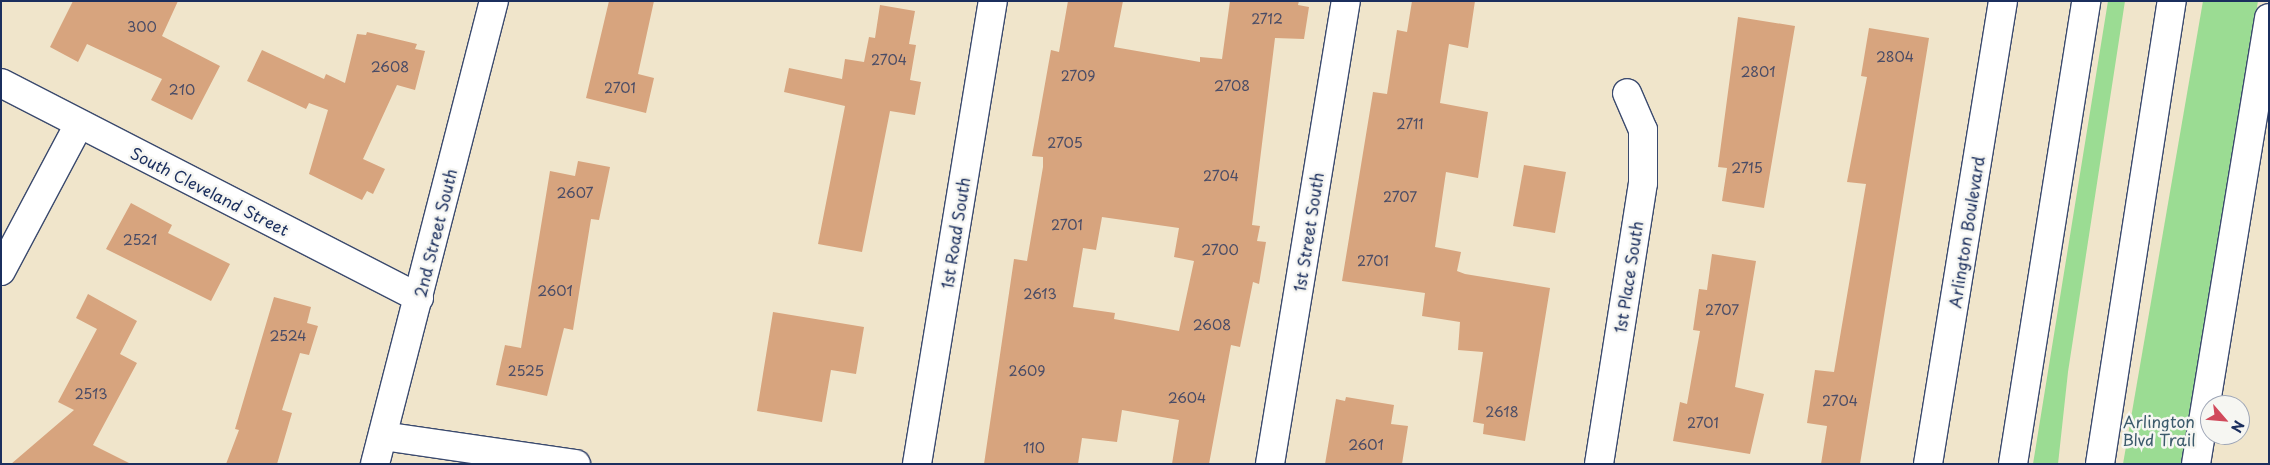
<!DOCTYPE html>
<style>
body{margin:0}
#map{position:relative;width:2270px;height:465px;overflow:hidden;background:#f0e5cb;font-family:"Playpen Sans",sans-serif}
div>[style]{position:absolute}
.green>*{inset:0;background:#9bdc93}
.building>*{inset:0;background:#d7a47e}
.roads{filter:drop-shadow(1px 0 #3b4a6e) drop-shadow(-1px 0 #3b4a6e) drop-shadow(0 1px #3b4a6e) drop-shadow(0 -1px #3b4a6e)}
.street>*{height:28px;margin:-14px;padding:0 14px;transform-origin:14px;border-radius:14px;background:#fff}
.secondary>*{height:28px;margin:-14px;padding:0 14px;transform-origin:14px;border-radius:14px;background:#fff}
.highway>*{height:28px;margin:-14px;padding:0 14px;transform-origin:14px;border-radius:14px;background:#fff}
span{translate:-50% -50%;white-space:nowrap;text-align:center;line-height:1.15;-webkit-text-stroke:5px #f6f6f2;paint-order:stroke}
.number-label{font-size:14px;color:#4a4c66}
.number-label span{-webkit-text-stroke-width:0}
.street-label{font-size:16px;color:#1b2f5e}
.park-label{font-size:16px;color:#3b5a6b}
.frame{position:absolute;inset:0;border:2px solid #1b2f5e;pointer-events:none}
.north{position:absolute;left:2200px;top:395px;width:50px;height:50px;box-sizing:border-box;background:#f6f6f2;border:1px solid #9ea6b7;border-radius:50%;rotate:117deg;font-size:14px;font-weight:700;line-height:20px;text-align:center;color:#1b2f5e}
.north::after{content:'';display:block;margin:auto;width:18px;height:22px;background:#d1495b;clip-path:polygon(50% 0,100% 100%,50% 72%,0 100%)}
</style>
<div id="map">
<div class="green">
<div style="clip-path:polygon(2108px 1px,2125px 1px,2068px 372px,2058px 464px,2033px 464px)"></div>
<div style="clip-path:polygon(2203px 1px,2258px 1px,2183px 464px,2123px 464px)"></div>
</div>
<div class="building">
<div style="clip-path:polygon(73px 1px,178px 1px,162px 36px,220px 66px,192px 120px,151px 100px,162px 79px,87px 44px,78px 62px,50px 47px)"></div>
<div style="clip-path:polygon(609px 1px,654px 1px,638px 74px,654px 78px,646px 113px,586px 98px)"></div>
<div style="clip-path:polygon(evenodd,1068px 1px,1123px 1px,1114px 47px,1200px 62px,1200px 57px,1222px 59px,1230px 1px,1299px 1px,1298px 5px,1309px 7px,1304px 39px,1275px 38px,1252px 225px,1260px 226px,1257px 241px,1266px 242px,1259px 284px,1253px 282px,1240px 347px,1231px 345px,1209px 464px,1172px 464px,1179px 420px,1122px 410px,1117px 442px,1082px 438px,1078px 464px,984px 464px,1014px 259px,1027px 261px,1043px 167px,1043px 157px,1032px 156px,1038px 123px,1051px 50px,1059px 52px,1068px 1px,1102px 217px,1179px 228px,1174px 257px,1194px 261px,1179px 331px,1114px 319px,1115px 313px,1073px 307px,1083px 248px,1096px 250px,1102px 217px)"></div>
<div style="clip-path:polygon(1412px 1px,1475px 1px,1468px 48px,1449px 44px,1440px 103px,1488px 112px,1478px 178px,1446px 172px,1435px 247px,1461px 252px,1457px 271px,1465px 274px,1550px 288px,1525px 441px,1483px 434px,1484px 424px,1473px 422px,1483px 352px,1458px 350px,1460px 322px,1422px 316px,1425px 293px,1342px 281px,1373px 92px,1387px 94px,1397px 30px,1407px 32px)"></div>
<div style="clip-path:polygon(880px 5px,915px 11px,909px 44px,916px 45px,910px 80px,921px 82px,915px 115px,890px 111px,862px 252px,818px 244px,845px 106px,784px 92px,789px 68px,842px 79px,845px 59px,864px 62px,869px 37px,875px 38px)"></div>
<div style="clip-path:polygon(1738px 17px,1795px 26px,1764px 208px,1722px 201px,1727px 168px,1718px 167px)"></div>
<div style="clip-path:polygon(1869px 28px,1929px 38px,1860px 464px,1821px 464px,1827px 426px,1807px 423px,1815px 370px,1834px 372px,1866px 184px,1847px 182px,1867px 77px,1861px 76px)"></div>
<div style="clip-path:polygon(367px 32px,417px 44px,415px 49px,425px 51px,415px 90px,397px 85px,363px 159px,385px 169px,373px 194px,367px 191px,362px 200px,309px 174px,328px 110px,309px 103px,306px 109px,247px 81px,262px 50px,324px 79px,326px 74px,345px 83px,357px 34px,366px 35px)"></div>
<div style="clip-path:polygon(578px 161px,610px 167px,599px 220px,591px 219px,573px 330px,564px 328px,547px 396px,496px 385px,505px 345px,521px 348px,550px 171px,575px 176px)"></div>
<div style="clip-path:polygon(1524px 165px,1566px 172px,1555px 233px,1513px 226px)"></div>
<div style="clip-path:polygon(131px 203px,172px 225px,168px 233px,230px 264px,211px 301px,106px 249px)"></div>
<div style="clip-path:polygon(1712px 254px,1756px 261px,1735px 387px,1764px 394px,1750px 454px,1673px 441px,1680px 402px,1687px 404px,1700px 331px,1693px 330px,1699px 289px,1707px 290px)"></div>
<div style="clip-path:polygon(88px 294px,137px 321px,120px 354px,137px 363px,93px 445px,131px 464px,11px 464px,74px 410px,58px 402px,97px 329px,76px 318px)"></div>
<div style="clip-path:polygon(274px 297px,311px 307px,307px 323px,318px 326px,309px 355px,300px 353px,282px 410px,292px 413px,277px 464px,226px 464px,239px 430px,235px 429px)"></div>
<div style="clip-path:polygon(773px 312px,864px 327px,856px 374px,831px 370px,822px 422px,757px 411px)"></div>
<div style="clip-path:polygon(1346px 397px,1394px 405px,1391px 424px,1408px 426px,1402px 464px,1325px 464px,1336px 399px,1345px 401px)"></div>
</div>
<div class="roads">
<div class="street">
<div style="left:1px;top:83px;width:470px;rotate:27.2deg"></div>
<div style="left:1px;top:271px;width:166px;rotate:-62deg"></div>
<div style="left:383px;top:436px;width:195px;rotate:8.3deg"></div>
<div style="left:917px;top:464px;width:469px;rotate:-80.7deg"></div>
<div style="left:1270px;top:464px;width:469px;rotate:-80.7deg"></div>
<div style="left:1599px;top:464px;width:284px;rotate:-81.1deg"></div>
<div style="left:1643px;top:183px;width:53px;rotate:-90deg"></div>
<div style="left:1643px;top:130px;width:40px;rotate:-113.4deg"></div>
<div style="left:1928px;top:464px;width:469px;rotate:-80.8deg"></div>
<div style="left:2196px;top:464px;width:452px;rotate:-80.7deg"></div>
</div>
<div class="secondary">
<div style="left:375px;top:464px;width:478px;rotate:-75.6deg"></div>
</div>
<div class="highway">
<div style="left:2013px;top:464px;width:469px;rotate:-81deg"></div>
<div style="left:2100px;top:464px;width:469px;rotate:-81.2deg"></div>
</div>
</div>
<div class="number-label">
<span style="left:1267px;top:19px">2712</span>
<span style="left:142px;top:27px">300</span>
<span style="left:1895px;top:57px">2804</span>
<span style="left:889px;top:60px">2704</span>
<span style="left:390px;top:67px">2608</span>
<span style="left:1758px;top:72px">2801</span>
<span style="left:1078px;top:76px">2709</span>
<span style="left:1232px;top:86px">2708</span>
<span style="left:620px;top:88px">2701</span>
<span style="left:182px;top:90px">210</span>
<span style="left:1410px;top:124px">2711</span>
<span style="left:1065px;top:143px">2705</span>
<span style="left:1747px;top:168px">2715</span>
<span style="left:1221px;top:176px">2704</span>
<span style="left:575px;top:193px">2607</span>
<span style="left:1400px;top:197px">2707</span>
<span style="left:1067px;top:225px">2701</span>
<span style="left:140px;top:240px">2521</span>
<span style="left:1220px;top:250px">2700</span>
<span style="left:1373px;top:261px">2701</span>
<span style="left:555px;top:291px">2601</span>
<span style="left:1040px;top:294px">2613</span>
<span style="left:1722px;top:310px">2707</span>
<span style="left:1212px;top:325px">2608</span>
<span style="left:288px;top:336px">2524</span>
<span style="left:526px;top:371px">2525</span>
<span style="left:1027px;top:371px">2609</span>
<span style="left:91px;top:394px">2513</span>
<span style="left:1187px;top:398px">2604</span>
<span style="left:1840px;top:401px">2704</span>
<span style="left:1502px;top:412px">2618</span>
<span style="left:1703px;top:423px">2701</span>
<span style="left:1366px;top:445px">2601</span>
<span style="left:1034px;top:448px">110</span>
</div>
<div class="street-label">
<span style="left:210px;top:191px;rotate:27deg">South Cleveland Street</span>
<span style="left:1308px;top:232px;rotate:-81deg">1st Street South</span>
<span style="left:1966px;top:232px;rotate:-81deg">Arlington Boulevard</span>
<span style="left:435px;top:233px;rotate:-76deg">2nd Street South</span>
<span style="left:955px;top:233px;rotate:-81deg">1st Road South</span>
<span style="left:1628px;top:277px;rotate:-81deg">1st Place South</span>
</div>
<div class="park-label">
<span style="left:2159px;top:430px">Arlington<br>Blvd Trail</span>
</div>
<div class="frame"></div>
<div class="north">N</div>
</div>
